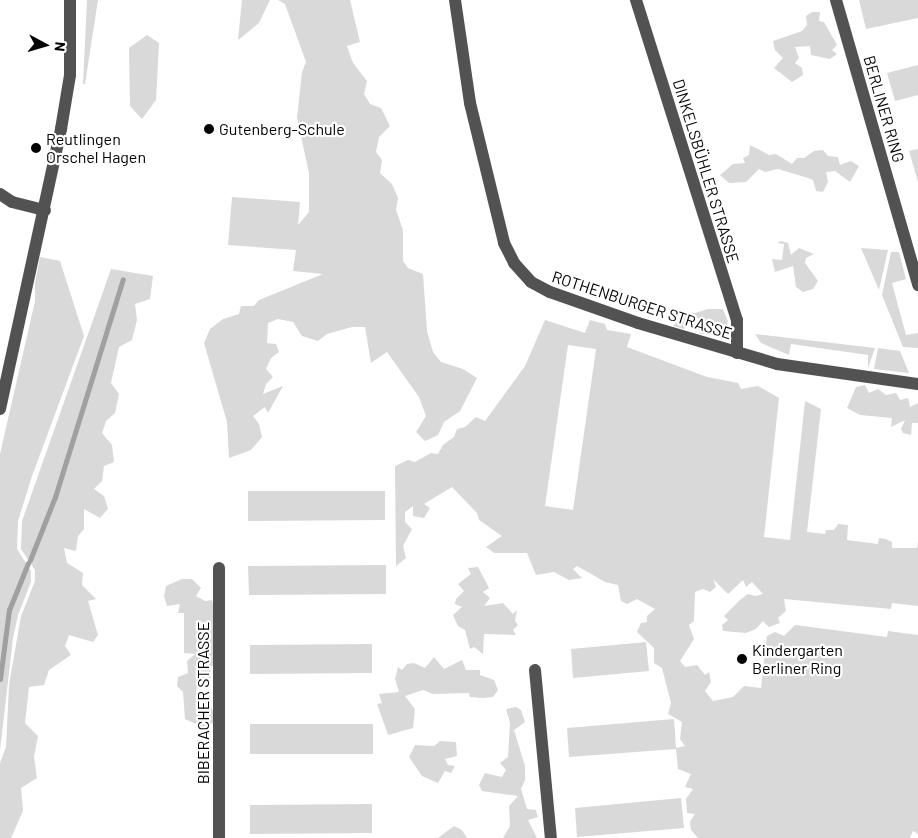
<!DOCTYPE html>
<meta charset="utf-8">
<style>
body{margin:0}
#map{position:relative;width:918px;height:838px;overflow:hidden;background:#fff;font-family:Barlow,sans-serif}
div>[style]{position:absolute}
.green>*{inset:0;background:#d9d9d9}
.stream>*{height:5px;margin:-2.5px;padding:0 2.5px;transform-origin:2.5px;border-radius:2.5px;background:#a0a0a0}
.minor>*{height:12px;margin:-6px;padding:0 6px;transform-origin:6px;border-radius:6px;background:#525252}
.dots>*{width:14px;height:14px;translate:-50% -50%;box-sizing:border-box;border:2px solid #fff;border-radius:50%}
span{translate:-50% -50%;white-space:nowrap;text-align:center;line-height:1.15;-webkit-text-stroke:4.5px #fff;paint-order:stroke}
.street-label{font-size:16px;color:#000}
.poi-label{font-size:16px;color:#000}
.left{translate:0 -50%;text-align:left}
.north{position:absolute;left:20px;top:20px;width:50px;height:50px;-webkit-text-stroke:4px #fff;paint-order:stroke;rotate:96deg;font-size:14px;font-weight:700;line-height:20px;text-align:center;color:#000}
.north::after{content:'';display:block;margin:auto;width:18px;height:22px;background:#000;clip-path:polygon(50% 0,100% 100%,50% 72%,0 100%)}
</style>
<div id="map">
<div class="green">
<div style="clip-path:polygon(87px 0,98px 0,85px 84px,83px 84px)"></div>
<div style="clip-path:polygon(242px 0,270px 0,259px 23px,238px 40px)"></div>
<div style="clip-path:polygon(278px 0,350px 0,360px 42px,347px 46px,353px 63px,367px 81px,364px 94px,370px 104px,381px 108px,390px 126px,379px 137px,376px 152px,382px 160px,380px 173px,392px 184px,398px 198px,396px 210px,403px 230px,403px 261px,408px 268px,423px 274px,427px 331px,433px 352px,441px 362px,463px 369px,477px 378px,460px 411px,444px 422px,438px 435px,425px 441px,416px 432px,426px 416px,419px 397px,387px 352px,371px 363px,365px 327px,352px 327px,327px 334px,318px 341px,302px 336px,293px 322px,278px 319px,268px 323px,267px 343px,276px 344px,279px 352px,271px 358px,266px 369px,273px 377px,266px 384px,263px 394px,283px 386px,268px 413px,265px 407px,253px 416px,259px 424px,262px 437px,251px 450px,229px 458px,227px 422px,204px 343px,210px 329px,223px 319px,239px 314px,241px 306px,254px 306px,259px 300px,323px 274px,293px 271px,296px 250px,228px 245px,232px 197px,300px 202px,298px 225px,309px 212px,309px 173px,297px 118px,302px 72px,306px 62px,285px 4px)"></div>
<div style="clip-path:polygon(859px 0,918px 0,918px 18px,866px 29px)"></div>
<div style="clip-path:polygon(812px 12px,820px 12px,819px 21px,824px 22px,837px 45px,832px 50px,837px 54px,830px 59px,811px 55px,810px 46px,795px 47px,799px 58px,795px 63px,802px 68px,803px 75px,792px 82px,774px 68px,783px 58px,775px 50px,773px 41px,802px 31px,807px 25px,806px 16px)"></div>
<div style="clip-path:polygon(147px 35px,159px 43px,156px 100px,142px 119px,130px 106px,129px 48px)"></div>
<div style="clip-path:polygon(918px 65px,918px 95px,895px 101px,887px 73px)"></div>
<div style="clip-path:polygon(750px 145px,769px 155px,776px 154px,792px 164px,797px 158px,804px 158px,814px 151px,823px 150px,828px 156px,838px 157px,840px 165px,851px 161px,859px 166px,850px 182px,835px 171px,826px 172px,828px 182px,823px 192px,816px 191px,813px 180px,808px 178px,778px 169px,765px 172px,759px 169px,746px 182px,729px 183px,720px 175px,733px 164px,745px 163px,743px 158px,749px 155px)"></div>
<div style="clip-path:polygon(918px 149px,918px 182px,909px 151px)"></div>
<div style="clip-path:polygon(781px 241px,788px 243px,791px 255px,799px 248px,814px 254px,806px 258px,805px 263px,818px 281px,813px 289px,803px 292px,796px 287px,793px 266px,775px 272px,772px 259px,782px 260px,784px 244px,777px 243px)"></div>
<div style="clip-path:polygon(861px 248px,888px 250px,879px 290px)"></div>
<div style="clip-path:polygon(891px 252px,899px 252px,906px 279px,892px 283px,906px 335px,918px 333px,918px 348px,903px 347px,882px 295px)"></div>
<div style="clip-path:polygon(40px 257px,60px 261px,84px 336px,32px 476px,18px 521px,17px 549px,31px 571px,31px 582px,18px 615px,13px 638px,0 751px,0 454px,35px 301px,35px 283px)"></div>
<div style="clip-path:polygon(111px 269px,153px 276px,150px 299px,135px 304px,137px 320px,132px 340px,119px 347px,111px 383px,119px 394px,115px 413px,106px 421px,102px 433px,112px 445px,114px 462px,104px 466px,102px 481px,94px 489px,104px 496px,108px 509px,100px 518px,84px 509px,84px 529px,78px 536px,76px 551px,64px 548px,67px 563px,83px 573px,82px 585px,96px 599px,88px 601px,98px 635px,93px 642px,69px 635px,65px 646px,71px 655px,49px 670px,44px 685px,29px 687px,25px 723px,38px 736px,34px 757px,37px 778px,21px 788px,23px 811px,11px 838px,0 838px,0 763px,6px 747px,9px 685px,21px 616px,35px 581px,35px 570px,21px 549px,22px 521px)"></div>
<div style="clip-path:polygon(708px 309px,723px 309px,728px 322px,723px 334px,699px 334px,707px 324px,696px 317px,684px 329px,673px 326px,682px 317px)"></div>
<div style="clip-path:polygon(evenodd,545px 320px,585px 333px,590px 320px,605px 324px,607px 330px,631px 334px,627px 347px,707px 377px,738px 383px,741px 389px,758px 386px,779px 398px,764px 537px,790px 540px,805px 401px,821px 409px,807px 532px,825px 534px,826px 530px,834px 530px,838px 524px,848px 525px,847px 540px,878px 544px,879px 538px,886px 539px,892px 542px,892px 548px,917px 548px,918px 542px,918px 606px,892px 603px,891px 609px,784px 599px,786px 611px,778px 618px,780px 623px,769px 627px,763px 621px,756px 629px,746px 633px,723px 631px,722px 625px,728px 620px,724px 616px,740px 600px,748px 594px,755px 596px,763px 594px,752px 582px,746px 587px,743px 580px,728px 594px,713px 579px,716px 587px,710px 592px,703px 589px,695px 592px,694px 621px,689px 625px,694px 639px,680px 661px,685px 667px,697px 665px,705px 675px,709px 672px,711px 682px,705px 691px,713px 701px,733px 697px,744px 686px,761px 688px,767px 636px,775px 632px,784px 636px,795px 625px,887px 637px,888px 631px,918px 635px,918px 834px,913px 831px,910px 838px,698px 838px,691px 830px,690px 822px,695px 814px,687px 813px,686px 799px,693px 789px,685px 787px,691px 774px,678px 769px,676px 749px,569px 757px,567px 728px,674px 719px,676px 748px,685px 746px,680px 739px,682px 722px,668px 714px,671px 703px,662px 668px,654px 663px,654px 648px,637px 632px,641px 623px,647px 622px,647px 616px,655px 609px,637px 599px,627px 604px,621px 601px,618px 585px,605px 582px,577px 566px,573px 569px,582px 578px,569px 580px,554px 572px,536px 575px,527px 553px,494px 553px,486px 547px,502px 536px,479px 520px,477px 513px,452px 487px,424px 504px,430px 508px,424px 518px,413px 516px,413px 506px,405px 512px,405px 522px,412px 529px,403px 546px,406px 558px,396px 566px,395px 466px,408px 460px,415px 462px,431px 453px,438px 454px,443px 445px,454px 437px,457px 429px,465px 427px,476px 417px,485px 421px,525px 366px,545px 320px,568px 345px,596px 349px,573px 510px,545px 506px,568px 345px)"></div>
<div style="clip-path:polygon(755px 334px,875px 348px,868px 368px,868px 355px,791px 344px,789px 355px,761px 343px)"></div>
<div style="clip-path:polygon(878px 348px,900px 351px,909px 373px,874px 369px)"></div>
<div style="clip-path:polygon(865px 385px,869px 393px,878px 389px,886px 395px,896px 393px,900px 400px,908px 398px,910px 407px,918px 403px,918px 423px,912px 423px,911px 435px,903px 433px,901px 429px,905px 420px,891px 427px,892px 418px,860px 415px,847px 408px,856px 387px)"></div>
<div style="clip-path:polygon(248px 491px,385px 491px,385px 520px,248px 521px)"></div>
<div style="clip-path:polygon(386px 565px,386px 594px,249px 595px,248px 566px)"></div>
<div style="clip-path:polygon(478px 567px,489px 588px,483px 592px,490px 598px,484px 606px,503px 603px,513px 614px,517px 610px,515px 621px,518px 625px,513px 630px,516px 635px,484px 634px,483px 654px,474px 647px,470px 649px,465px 630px,458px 626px,453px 615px,462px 607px,455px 604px,456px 599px,464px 591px,458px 584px,471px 574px,468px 568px)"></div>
<div style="clip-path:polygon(182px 579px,192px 579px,201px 588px,196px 596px,205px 601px,212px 600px,215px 613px,213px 625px,220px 659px,210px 668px,211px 678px,200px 678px,196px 691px,197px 703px,203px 710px,211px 706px,216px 719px,207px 729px,185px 719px,183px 692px,177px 686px,178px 677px,188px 673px,187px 661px,195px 654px,184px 653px,184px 613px,178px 613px,180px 604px,167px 606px,164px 596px,166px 586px)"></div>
<div style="clip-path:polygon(646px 642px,649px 671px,573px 678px,571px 649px)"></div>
<div style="clip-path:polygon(372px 644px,372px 673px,250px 674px,250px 645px)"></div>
<div style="clip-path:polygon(434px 657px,444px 669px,462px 660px,466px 670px,480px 670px,480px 675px,494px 680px,498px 690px,493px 697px,483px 698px,470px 697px,469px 693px,433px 694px,423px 690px,405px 696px,415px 709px,413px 728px,388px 735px,377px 704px,382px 703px,379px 694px,399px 692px,395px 679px,398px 667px,402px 670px,407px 664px,414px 663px,425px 668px)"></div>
<div style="clip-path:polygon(516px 707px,521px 710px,525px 722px,514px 730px,525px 766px,525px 780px,521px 789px,527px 809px,536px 810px,538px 817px,528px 820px,537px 838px,503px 838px,510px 826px,509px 806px,518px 796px,482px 791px,479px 785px,485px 773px,502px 777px,506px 770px,500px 763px,508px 757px,510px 723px,506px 709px)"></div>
<div style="clip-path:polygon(250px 724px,373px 724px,373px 754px,250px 754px)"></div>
<div style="clip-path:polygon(440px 741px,456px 742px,457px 756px,445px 759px,448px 765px,455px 766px,451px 773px,445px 771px,438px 783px,422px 776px,409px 757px,415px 745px,434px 746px)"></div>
<div style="clip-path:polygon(681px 798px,684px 828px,577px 837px,575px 808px)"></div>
<div style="clip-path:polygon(372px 804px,372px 833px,250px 834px,250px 805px)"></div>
<div style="clip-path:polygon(454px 826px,462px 830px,467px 838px,438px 838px)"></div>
</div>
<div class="stream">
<div style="left:30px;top:560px;width:68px;rotate:-68.4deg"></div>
<div style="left:55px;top:497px;width:228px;rotate:-72.7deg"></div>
<div style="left:0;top:679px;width:70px;rotate:-82.6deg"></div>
<div style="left:9px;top:610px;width:51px;rotate:-68deg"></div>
</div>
<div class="minor">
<div style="left:455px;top:0;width:104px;rotate:81.7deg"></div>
<div style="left:470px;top:103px;width:144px;rotate:76.3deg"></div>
<div style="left:504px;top:243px;width:22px;rotate:63deg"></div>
<div style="left:514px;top:263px;width:25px;rotate:48deg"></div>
<div style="left:531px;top:282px;width:21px;rotate:28deg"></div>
<div style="left:550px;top:292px;width:93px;rotate:19.4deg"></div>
<div style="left:638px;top:323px;width:145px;rotate:16.4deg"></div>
<div style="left:777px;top:364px;width:142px;rotate:8.1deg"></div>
<div style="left:636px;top:0;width:336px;rotate:72.5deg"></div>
<div style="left:737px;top:320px;width:33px;rotate:90deg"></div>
<div style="left:836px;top:0;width:297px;rotate:73.9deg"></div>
<div style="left:0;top:194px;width:14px;rotate:34deg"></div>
<div style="left:12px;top:202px;width:34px;rotate:14deg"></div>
<div style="left:0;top:409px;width:287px;rotate:-77.7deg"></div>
<div style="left:61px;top:129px;width:55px;rotate:-80.5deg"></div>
<div style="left:70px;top:75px;width:75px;rotate:-90deg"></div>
<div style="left:219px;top:568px;width:270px;rotate:90deg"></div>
<div style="left:535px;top:670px;width:169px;rotate:84.6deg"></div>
</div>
<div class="dots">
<div style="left:209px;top:129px;background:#000"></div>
<div style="left:36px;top:148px;background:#000"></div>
<div style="left:742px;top:659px;background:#000"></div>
</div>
<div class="street-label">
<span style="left:884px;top:109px;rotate:74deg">BERLINER RING</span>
<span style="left:706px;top:171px;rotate:73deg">DINKELSBÜHLER STRASSE</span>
<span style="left:642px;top:305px;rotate:18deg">ROTHENBURGER STRASSE</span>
<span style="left:203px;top:703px;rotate:-90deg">BIBERACHER STRASSE</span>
</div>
<div class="poi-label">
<span class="left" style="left:219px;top:129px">Gutenberg-Schule</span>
<span class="left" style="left:46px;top:148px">Reutlingen<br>Orschel Hagen</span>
<span class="left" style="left:752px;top:659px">Kindergarten<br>Berliner Ring</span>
</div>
<div class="north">N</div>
</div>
